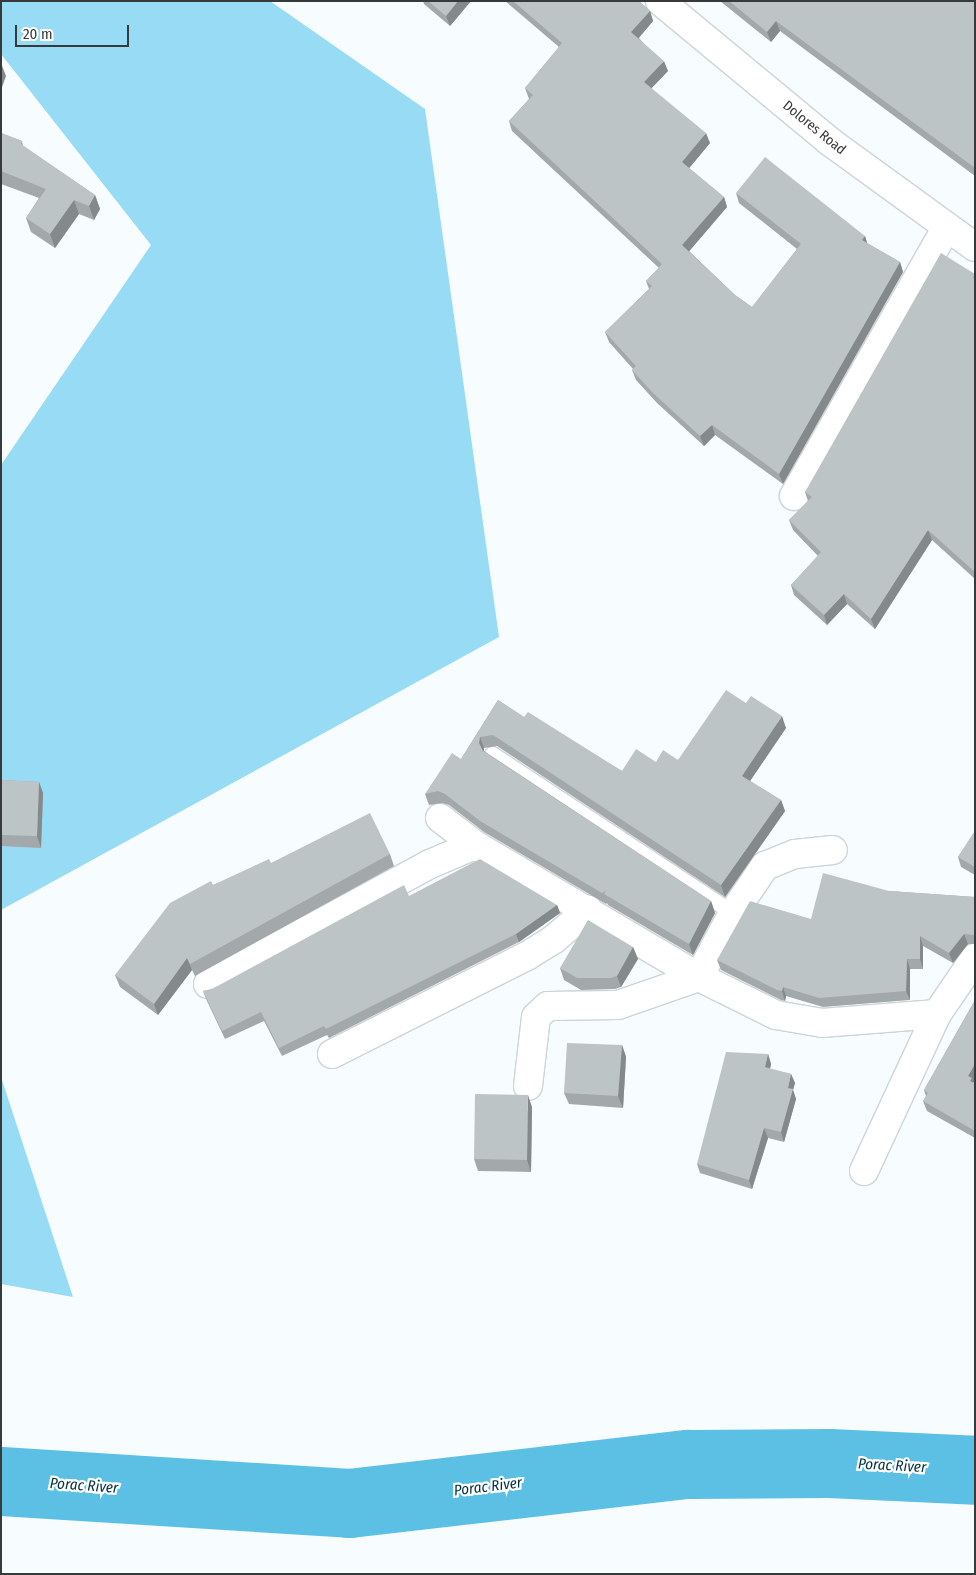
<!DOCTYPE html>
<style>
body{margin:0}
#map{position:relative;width:976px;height:1575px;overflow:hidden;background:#f7fdff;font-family:"Fira Sans Condensed",sans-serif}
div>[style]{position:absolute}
.green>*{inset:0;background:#98dbf4}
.river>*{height:69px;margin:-34.5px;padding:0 34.5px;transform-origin:34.5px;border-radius:34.5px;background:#5cc0e4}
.roads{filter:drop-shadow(1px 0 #cdd4d7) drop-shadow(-1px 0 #cdd4d7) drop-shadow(0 1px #cdd4d7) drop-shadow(0 -1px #cdd4d7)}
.lane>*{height:15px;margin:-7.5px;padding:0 7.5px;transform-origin:7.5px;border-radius:7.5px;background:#fff}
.street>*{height:28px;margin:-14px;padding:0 14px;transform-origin:14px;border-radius:14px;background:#fff}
.secondary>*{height:28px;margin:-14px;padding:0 14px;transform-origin:14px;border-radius:14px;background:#fff}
.wall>*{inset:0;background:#a3a9aa}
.shaded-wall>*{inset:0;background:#84898b}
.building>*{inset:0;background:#bdc4c6}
span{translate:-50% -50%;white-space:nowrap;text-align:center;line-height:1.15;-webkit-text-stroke:4.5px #fff;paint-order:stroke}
.street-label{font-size:14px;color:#373a3b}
.water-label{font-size:15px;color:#00313f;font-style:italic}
.frame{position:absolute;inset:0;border:2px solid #373a3b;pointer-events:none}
.scale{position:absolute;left:15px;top:25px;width:114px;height:22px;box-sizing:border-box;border:2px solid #373a3b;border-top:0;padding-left:6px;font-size:15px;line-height:18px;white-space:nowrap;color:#373a3b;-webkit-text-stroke:4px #fff;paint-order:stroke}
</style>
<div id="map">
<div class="green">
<div style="clip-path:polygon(1px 1px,270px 1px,425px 109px,499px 637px,1px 910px,1px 465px,151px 245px,1px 54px)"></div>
<div style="clip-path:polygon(1px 1077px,73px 1297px,1px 1284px)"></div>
</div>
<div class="river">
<div style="left:1px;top:1481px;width:349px;rotate:3.6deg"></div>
<div style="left:349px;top:1503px;width:341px;rotate:-6.6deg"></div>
<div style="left:688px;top:1464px;width:141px;rotate:-0.4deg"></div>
<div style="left:829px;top:1463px;width:146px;rotate:2.7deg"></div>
</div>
<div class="roads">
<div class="lane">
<div style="left:492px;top:754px;width:289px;rotate:33.4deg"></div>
</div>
<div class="street">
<div style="left:794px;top:496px;width:309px;rotate:-60.4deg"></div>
<div style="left:440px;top:818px;width:44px;rotate:37.6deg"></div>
<div style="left:475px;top:845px;width:260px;rotate:30.5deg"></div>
<div style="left:699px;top:977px;width:86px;rotate:26.3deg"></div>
<div style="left:776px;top:1015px;width:47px;rotate:9.9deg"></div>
<div style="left:822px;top:1023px;width:115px;rotate:-4.5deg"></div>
<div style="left:208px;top:984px;width:252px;rotate:-28.4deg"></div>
<div style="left:430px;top:864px;width:49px;rotate:-22.9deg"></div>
<div style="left:332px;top:1054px;width:218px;rotate:-26.7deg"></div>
<div style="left:527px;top:956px;width:32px;rotate:-32deg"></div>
<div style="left:554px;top:939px;width:45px;rotate:-40.5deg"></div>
<div style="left:528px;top:1086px;width:69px;rotate:-83.4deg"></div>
<div style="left:536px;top:1017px;width:16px;rotate:-43deg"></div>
<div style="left:548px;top:1006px;width:70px;rotate:-0.8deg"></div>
<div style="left:618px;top:1005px;width:86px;rotate:-19.1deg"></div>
<div style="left:699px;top:977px;width:72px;rotate:-62deg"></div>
<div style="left:733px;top:913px;width:57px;rotate:-55.8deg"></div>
<div style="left:765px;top:866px;width:32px;rotate:-22deg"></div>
<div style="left:795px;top:854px;width:38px;rotate:-6deg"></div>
<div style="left:864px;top:1171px;width:173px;rotate:-65.1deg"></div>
<div style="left:937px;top:1014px;width:68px;rotate:-55.8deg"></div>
</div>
<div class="secondary">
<div style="left:660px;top:1px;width:219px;rotate:39.6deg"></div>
<div style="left:829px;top:141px;width:180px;rotate:36deg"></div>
</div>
</div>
<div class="wall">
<div style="clip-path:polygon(423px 1px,471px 1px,450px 26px,424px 4px)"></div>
<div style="clip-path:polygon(505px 1px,639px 1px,650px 11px,653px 21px,639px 38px,668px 71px,651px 88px,710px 143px,689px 168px,724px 197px,727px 207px,689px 251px,735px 295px,752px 307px,797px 249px,739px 203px,736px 193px,865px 236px,867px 243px,900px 262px,903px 272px,783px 484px,715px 435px,704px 446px,657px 403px,636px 380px,632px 370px,633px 369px,609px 342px,605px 332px,649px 289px,646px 281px,659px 268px,512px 131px,509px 121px,529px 99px,525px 88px,559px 47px)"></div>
<div style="clip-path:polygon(720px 1px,975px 1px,975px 176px,780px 31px,771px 42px)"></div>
<div style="clip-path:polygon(1px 133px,22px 141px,23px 146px,95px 195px,100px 209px,94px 220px,79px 214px,55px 248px,31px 232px,26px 218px,39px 198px,1px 184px)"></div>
<div style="clip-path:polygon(975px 274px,975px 579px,932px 540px,875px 629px,847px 604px,827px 625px,794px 595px,791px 585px,818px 556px,793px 530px,789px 520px,808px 501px,805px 492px)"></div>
<div style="clip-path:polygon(498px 700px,524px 717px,622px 771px,656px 762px,678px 760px,746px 703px,786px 728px,750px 781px,781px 800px,785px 811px,725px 897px,497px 746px,484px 748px,484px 751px,711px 901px,715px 913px,693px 955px,608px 905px,607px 903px,606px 904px,484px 832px,449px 805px,442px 803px,429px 805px,425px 794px,461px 759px)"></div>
<div style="clip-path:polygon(1px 780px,39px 782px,43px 793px,41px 848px,1px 846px)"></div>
<div style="clip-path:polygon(975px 831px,975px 875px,961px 867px,958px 857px)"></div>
<div style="clip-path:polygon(390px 854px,394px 866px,195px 976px,192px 970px,158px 1015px,120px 987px,115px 975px,213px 885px,271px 863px)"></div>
<div style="clip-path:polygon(889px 891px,975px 897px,975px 944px,968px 944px,953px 963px,923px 946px,923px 969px,910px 969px,910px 1000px,823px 1007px,786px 996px,785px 1001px,781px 1000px,721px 970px,717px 960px,811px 919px)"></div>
<div style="clip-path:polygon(409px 896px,557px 905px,560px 913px,519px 942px,329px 1038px,327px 1035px,282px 1056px,264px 1021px,225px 1039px,206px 999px,203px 991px,212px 989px)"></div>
<div style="clip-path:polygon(633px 947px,638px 959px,621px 987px,615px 989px,581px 990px,564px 980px,560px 968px)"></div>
<div style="clip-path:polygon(975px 1000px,975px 1080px,973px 1083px,975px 1084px,975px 1138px,927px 1111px,923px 1101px,926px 1096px,924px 1090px)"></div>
<div style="clip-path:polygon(622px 1045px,626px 1057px,623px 1108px,569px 1104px,564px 1093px)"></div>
<div style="clip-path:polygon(768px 1054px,771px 1064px,770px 1069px,791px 1074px,795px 1083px,793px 1090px,796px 1099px,784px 1142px,768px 1138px,752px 1189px,700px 1173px,697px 1164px)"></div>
<div style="clip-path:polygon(532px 1107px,531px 1172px,478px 1171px,474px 1159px)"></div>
</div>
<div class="shaded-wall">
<div style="clip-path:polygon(458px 1px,471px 1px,450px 26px,446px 16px)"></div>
<div style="clip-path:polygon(650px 11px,653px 21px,635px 42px,631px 32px)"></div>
<div style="clip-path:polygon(776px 21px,780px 31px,771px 42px,767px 32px)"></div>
<div style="clip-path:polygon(664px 61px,668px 71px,648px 92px,644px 82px)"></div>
<div style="clip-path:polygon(1px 63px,6px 76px,1px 90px)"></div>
<div style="clip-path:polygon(706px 133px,710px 143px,686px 172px,682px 162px)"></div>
<div style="clip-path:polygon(95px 195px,100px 209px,94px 220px,89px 206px)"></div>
<div style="clip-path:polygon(724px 197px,727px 207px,686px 255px,682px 245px)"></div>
<div style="clip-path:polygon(74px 200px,79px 214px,55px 248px,50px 234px)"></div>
<div style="clip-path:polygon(865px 236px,868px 246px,862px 240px)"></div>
<div style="clip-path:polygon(900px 262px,903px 272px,783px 484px,779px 474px)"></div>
<div style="clip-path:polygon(712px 425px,715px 435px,704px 446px,700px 436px)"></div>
<div style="clip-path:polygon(928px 530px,932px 540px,875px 629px,871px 619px)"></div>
<div style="clip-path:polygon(844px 594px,847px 604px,827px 625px,824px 615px)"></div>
<div style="clip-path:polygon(782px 716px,786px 728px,746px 787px,742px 776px)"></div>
<div style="clip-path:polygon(480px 737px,484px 748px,483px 754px,479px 743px)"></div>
<div style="clip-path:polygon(39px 782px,43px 793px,41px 848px,37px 836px)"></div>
<div style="clip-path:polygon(781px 800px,785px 811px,725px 897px,721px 885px)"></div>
<div style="clip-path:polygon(711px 901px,715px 913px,693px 955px,689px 944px)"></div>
<div style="clip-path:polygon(557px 905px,560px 913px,519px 942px,516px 934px)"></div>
<div style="clip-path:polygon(964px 934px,968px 944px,953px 963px,949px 953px)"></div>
<div style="clip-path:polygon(920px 936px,923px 946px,923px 969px,920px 959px)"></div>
<div style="clip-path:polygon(633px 947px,638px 959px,621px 987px,617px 976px)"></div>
<div style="clip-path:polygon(187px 958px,192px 970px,158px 1015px,154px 1004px)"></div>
<div style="clip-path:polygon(907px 959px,910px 969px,910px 1000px,906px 991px)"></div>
<div style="clip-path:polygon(783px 987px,786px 996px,785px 1001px,782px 991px)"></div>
<div style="clip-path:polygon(622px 1045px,626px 1057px,623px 1108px,618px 1096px)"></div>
<div style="clip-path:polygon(768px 1054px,771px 1064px,768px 1077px,765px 1067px)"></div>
<div style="clip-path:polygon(975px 1064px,975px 1080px,973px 1083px,975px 1089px,968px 1076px)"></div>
<div style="clip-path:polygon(791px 1074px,795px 1083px,793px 1090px,796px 1099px,784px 1142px,781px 1132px,788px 1088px)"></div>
<div style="clip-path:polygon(528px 1095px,532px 1107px,531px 1172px,527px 1160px)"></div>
<div style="clip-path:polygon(764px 1128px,768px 1138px,752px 1189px,749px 1180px)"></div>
</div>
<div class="building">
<div style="clip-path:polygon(428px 1px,458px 1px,446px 16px)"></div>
<div style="clip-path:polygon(513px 1px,639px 1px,650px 11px,631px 32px,664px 61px,644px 82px,706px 133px,682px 162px,724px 197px,682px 245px,735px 295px,752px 307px,801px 244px,736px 193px,765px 157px,865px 236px,862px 240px,900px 262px,779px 474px,712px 425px,700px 436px,653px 393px,632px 370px,636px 366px,605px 332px,652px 286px,646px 281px,662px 264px,509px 121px,533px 95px,525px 88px,562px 43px)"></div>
<div style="clip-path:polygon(729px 1px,975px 1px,975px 168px,776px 21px,767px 32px)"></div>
<div style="clip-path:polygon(1px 133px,22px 141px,21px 144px,95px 195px,89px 206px,74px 200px,50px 234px,26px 218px,46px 189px,1px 171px)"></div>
<div style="clip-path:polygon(941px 253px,975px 274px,973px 278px,975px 279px,975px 572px,928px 530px,871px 619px,844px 594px,824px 615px,791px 585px,821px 552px,789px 520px,812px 497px,805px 492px)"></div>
<div style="clip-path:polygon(726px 690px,746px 703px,751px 696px,782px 716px,742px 776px,781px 800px,721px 885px,493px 735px,480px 737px,479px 743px,483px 751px,711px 901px,689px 944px,604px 894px,606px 890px,602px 893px,480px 821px,445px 794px,438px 791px,425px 794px,452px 753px,461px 759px,498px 700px,524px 717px,528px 712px,622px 771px,636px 749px,656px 762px,663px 750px,678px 760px)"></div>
<div style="clip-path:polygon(1px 780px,39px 782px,37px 836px,1px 835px)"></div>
<div style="clip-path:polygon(370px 813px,390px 854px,190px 964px,187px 958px,154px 1004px,115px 975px,170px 903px,211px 881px,213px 885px,269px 859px,271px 863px)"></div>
<div style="clip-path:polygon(975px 831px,975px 867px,958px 857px)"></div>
<div style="clip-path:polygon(480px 859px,557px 905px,516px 934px,326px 1029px,324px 1026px,279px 1048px,261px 1012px,222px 1031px,203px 991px,212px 989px,404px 885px,409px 896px)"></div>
<div style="clip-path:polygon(823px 873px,889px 891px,975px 897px,975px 935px,964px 934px,949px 953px,920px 936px,920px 959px,907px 959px,906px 991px,819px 998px,783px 987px,782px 991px,777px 990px,717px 960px,750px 901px,811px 919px)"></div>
<div style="clip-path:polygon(588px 920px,633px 947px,617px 976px,611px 978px,577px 978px,560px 968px)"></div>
<div style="clip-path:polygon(975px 1000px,975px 1064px,968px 1076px,972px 1078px,970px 1081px,975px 1084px,975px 1131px,923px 1101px,928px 1093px,924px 1090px)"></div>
<div style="clip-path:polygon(567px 1043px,622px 1045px,618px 1096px,564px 1093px)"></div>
<div style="clip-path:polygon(726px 1052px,768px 1054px,765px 1067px,791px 1074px,788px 1088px,793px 1089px,781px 1132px,764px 1128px,749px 1180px,697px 1164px)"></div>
<div style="clip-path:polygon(475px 1094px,528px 1095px,527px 1160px,474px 1159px)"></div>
</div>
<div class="street-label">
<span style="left:814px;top:128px;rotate:39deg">Dolores Road</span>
</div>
<div class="water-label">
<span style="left:892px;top:1466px;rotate:3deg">Porac River</span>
<span style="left:84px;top:1486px;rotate:4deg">Porac River</span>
<span style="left:488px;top:1487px;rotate:-7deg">Porac River</span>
</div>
<div class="frame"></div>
<div class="scale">20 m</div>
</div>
